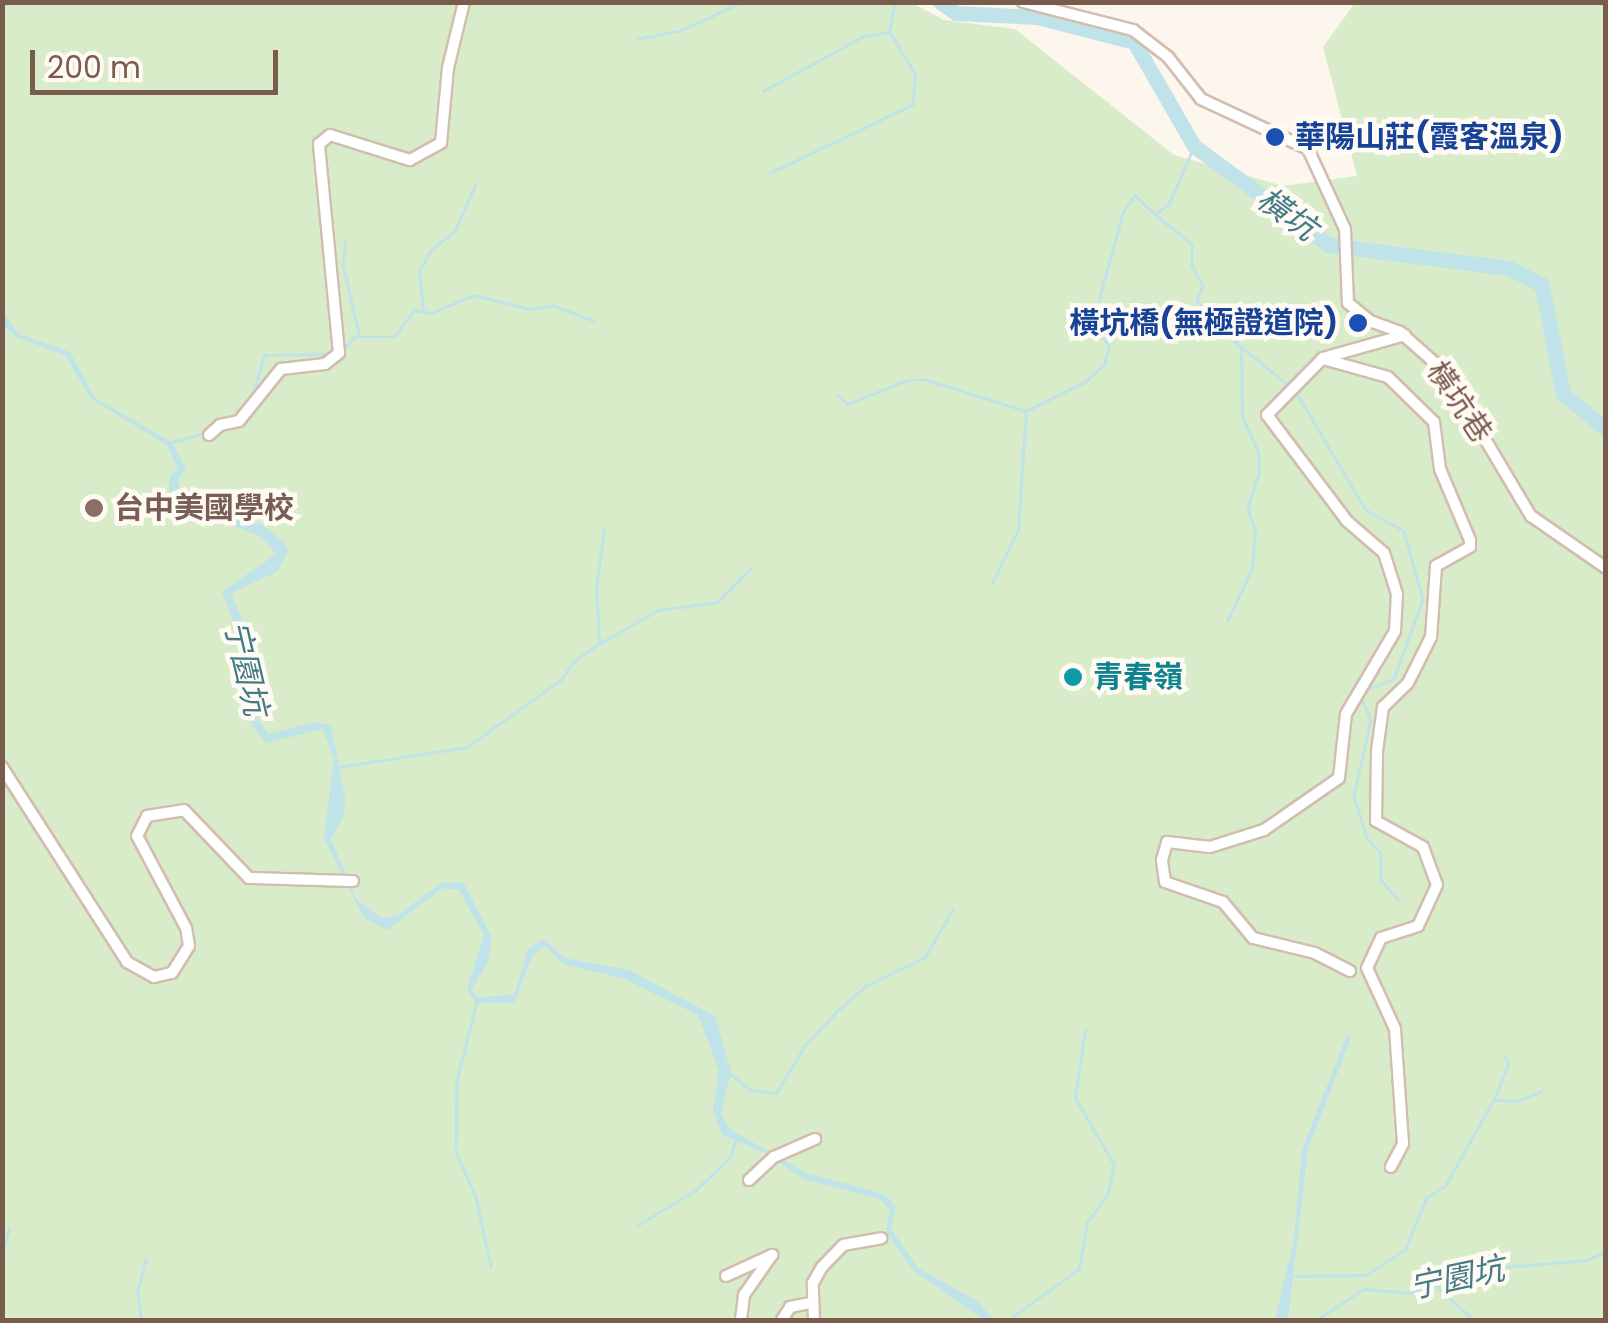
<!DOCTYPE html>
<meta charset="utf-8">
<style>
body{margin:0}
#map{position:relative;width:1608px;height:1323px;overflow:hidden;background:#fdf6ec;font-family:Poppins,"Noto Sans TC",sans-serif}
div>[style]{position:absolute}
.green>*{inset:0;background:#d8ecc9}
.water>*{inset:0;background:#bfe3e8}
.stream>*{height:2.5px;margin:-1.25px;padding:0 1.25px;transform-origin:1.25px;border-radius:1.25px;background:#bfe3e8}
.river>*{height:15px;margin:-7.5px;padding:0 7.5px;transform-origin:7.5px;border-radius:7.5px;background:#bfe3e8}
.roads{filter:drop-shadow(2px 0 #d1beb0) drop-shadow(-2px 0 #d1beb0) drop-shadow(0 2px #d1beb0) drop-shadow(0 -2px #d1beb0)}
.minor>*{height:10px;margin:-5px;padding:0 5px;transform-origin:5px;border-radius:5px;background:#fff}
.dots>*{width:28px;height:28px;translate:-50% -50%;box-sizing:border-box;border:5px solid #fffaf3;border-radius:50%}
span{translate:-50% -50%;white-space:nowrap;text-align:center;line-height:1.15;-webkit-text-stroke:9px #fffaf3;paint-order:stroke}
.transit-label{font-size:30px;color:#164399;font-weight:700}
.left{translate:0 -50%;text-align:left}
.right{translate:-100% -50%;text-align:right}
.street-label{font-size:30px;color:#7a5c4d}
.education-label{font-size:30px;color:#785e54;font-weight:700}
.culture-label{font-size:30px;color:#0d838f;font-weight:700}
.water-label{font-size:32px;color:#437c86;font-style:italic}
.frame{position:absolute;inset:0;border:5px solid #7a5c4d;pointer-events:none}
.scale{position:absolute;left:30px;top:50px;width:248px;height:45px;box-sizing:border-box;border:5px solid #7a5c4d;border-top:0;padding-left:12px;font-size:30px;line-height:35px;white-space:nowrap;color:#7a5c4d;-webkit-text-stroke:8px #fffaf3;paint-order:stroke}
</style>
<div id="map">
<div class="green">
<div style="clip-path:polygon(3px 3px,912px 3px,944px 20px,1015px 29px,1174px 155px,1283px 186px,1357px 176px,1323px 47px,1355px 3px,1605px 3px,1605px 1320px,3px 1320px)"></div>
</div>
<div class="water">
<div style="clip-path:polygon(2px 312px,19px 334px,70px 352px,95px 398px,173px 443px,186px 470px,178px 479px,180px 491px,188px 498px,262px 525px,284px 542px,288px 551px,277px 572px,231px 593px,253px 646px,257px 719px,269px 734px,313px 722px,331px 725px,345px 796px,344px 815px,331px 839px,356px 899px,382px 918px,398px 915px,441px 883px,463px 882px,492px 938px,487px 964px,471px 990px,479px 997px,514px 995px,528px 949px,544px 939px,565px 958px,629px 970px,715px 1016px,731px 1072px,721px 1114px,730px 1129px,806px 1173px,884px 1194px,896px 1207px,891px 1229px,918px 1268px,979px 1302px,993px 1320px,984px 1320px,913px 1270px,886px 1232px,890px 1210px,880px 1199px,803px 1179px,768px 1154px,722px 1135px,713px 1109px,719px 1071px,698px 1015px,625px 979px,563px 964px,545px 946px,533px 955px,514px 1003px,476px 1003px,467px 990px,484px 935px,459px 890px,443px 888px,387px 930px,363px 917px,324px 838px,334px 760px,323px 729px,266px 743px,249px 720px,246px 654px,222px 592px,276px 554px,260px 536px,183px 506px,169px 491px,170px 475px,178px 470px,167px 445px,91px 399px,66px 356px,16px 337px,3px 325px)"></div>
<div style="clip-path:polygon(1347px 1035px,1351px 1038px,1308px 1149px,1288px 1320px,1275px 1320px,1294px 1239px,1302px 1149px)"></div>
</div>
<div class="stream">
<div style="left:638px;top:39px;width:45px;rotate:-11.6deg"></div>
<div style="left:682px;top:30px;width:66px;rotate:-25deg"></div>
<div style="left:763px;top:91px;width:115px;rotate:-28.6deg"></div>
<div style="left:864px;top:36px;width:25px;rotate:-9deg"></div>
<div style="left:889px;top:32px;width:31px;rotate:-79deg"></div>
<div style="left:770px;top:173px;width:157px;rotate:-25.6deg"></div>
<div style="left:912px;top:105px;width:31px;rotate:-84deg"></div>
<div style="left:915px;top:74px;width:49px;rotate:-121.8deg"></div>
<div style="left:1155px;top:214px;width:48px;rotate:39deg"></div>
<div style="left:1192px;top:244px;width:21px;rotate:90deg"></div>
<div style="left:1192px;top:265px;width:24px;rotate:62deg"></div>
<div style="left:1203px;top:286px;width:14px;rotate:115deg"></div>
<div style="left:1197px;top:299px;width:27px;rotate:59deg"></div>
<div style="left:1211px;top:322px;width:99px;rotate:39.3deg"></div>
<div style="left:346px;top:242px;width:22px;rotate:98deg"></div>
<div style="left:343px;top:264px;width:72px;rotate:77.1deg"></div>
<div style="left:423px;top:312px;width:40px;rotate:-95.7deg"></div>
<div style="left:419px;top:272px;width:24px;rotate:-62deg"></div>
<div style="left:430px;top:251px;width:32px;rotate:-39deg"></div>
<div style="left:455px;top:231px;width:50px;rotate:-66.5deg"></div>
<div style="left:341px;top:351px;width:19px;rotate:-47deg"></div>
<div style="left:354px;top:337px;width:40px"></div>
<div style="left:394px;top:337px;width:34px;rotate:-53deg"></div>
<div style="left:414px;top:310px;width:18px;rotate:9deg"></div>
<div style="left:432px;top:313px;width:46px;rotate:-23.2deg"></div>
<div style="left:474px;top:295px;width:57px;rotate:14.3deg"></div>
<div style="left:529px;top:309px;width:26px;rotate:-7deg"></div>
<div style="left:555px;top:306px;width:42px;rotate:21deg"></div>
<div style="left:1295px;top:390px;width:139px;rotate:59.4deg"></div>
<div style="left:1366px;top:510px;width:43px;rotate:28.9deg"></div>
<div style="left:1404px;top:531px;width:72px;rotate:74.6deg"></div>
<div style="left:1423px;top:600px;width:84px;rotate:110.2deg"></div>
<div style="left:1394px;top:679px;width:31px;rotate:158deg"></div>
<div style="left:837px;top:395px;width:14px;rotate:39deg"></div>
<div style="left:848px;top:404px;width:64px;rotate:-22.1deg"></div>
<div style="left:907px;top:380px;width:20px"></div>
<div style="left:927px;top:380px;width:101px;rotate:17.4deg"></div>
<div style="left:252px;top:397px;width:44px;rotate:-74.1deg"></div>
<div style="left:264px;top:355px;width:65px;rotate:-0.9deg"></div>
<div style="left:172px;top:442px;width:35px;rotate:-15deg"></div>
<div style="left:992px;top:583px;width:59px;rotate:-63.9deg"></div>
<div style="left:1018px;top:530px;width:119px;rotate:-86.2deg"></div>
<div style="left:1026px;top:411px;width:66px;rotate:-26.2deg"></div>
<div style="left:1085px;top:382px;width:26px;rotate:-43deg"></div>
<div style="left:1104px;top:364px;width:19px;rotate:-74deg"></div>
<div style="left:1109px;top:346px;width:27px;rotate:-129deg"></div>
<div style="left:1092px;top:325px;width:117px;rotate:-74.7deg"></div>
<div style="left:1123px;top:212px;width:21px;rotate:-55deg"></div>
<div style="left:1135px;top:195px;width:28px;rotate:44deg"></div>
<div style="left:1155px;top:214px;width:16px;rotate:-35deg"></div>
<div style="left:1168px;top:205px;width:64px;rotate:-66.2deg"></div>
<div style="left:1227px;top:621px;width:58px;rotate:-64.3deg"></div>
<div style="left:1252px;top:569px;width:40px;rotate:-85.7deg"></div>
<div style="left:1255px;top:529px;width:22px;rotate:-112deg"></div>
<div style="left:1247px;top:509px;width:40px;rotate:-72deg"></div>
<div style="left:1259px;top:471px;width:19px;rotate:-93deg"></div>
<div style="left:1258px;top:452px;width:39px;rotate:-114deg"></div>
<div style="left:1242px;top:416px;width:68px;rotate:-90.8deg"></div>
<div style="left:599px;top:641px;width:53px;rotate:-93.2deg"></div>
<div style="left:596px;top:588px;width:60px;rotate:-82.3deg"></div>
<div style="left:1360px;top:695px;width:27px;rotate:66deg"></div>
<div style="left:1371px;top:720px;width:78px;rotate:102.6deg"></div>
<div style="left:1354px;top:796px;width:44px;rotate:72.8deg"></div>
<div style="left:1367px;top:838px;width:21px;rotate:47deg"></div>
<div style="left:1381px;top:853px;width:27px;rotate:90deg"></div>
<div style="left:1381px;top:880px;width:25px;rotate:48deg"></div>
<div style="left:338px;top:767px;width:131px;rotate:-8.8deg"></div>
<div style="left:467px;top:747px;width:117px;rotate:-35.6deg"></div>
<div style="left:562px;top:679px;width:20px;rotate:-57deg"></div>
<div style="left:573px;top:662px;width:32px;rotate:-35deg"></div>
<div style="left:599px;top:644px;width:68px;rotate:-30deg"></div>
<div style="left:658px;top:610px;width:60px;rotate:-7.7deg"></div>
<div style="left:717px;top:602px;width:48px;rotate:-45deg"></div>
<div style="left:477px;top:1002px;width:81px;rotate:104.2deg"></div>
<div style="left:457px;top:1081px;width:70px;rotate:90.8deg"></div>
<div style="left:456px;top:1151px;width:50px;rotate:66.5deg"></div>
<div style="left:476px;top:1197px;width:71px;rotate:77.7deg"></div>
<div style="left:728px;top:1072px;width:29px;rotate:38deg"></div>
<div style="left:751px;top:1090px;width:25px;rotate:7deg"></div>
<div style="left:776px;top:1093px;width:57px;rotate:-58.5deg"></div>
<div style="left:806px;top:1044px;width:45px;rotate:-46.8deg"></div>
<div style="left:837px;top:1011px;width:38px;rotate:-41deg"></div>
<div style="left:866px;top:986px;width:66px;rotate:-26.2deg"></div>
<div style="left:925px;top:957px;width:56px;rotate:-59.7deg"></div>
<div style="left:1495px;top:1100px;width:23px;rotate:2deg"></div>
<div style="left:1518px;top:1101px;width:25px;rotate:-23deg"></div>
<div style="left:638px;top:1225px;width:68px;rotate:-31.1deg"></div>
<div style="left:696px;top:1190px;width:47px;rotate:-44.1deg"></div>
<div style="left:730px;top:1157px;width:18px;rotate:-71deg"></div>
<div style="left:2px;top:1253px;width:26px;rotate:-74deg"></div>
<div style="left:1295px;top:1276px;width:71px;rotate:-0.8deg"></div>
<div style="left:1366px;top:1275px;width:46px;rotate:-32.7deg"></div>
<div style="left:1405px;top:1250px;width:56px;rotate:-68deg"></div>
<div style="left:1426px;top:1198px;width:22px;rotate:-32deg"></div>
<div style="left:1445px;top:1186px;width:100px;rotate:-60.6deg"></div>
<div style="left:1494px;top:1099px;width:38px;rotate:-68deg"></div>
<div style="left:1508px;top:1064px;width:9px;rotate:-117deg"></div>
<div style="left:1433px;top:1283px;width:55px;rotate:42.1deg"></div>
<div style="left:141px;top:1320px;width:28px;rotate:-98deg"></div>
<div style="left:137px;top:1292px;width:34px;rotate:-75deg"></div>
<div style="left:1008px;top:1320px;width:87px;rotate:-35.7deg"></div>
<div style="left:1079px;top:1269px;width:47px;rotate:-80.1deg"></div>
<div style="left:1087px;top:1223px;width:37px;rotate:-55deg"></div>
<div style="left:1108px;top:1193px;width:29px;rotate:-78deg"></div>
<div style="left:1114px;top:1165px;width:78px;rotate:-120.2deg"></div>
<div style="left:1075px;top:1098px;width:69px;rotate:-81.6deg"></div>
<div style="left:1316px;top:1320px;width:57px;rotate:-32.9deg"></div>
<div style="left:1364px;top:1289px;width:45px;rotate:5.1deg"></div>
<div style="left:1409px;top:1293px;width:71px;rotate:-19.7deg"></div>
<div style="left:1476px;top:1269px;width:112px;rotate:-4.6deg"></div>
<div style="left:1588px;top:1260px;width:20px;rotate:-27deg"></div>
</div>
<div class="river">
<div style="left:940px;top:2px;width:19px;rotate:35deg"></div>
<div style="left:956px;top:13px;width:81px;rotate:2.8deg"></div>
<div style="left:1037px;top:17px;width:100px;rotate:14.5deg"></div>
<div style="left:1134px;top:42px;width:120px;rotate:60deg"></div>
<div style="left:1194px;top:146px;width:167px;rotate:36.3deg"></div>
<div style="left:1329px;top:245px;width:181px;rotate:7.3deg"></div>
<div style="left:1509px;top:268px;width:37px;rotate:27deg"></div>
<div style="left:1542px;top:285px;width:111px;rotate:79.1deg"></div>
<div style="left:1563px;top:394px;width:55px;rotate:39.1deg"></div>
</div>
<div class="roads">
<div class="minor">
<div style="left:1023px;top:2px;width:114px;rotate:14.3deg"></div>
<div style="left:1133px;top:30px;width:44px;rotate:37.6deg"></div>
<div style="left:1168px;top:57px;width:53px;rotate:51.8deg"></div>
<div style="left:1201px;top:99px;width:118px;rotate:25deg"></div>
<div style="left:1308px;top:149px;width:88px;rotate:65.2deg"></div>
<div style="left:1345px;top:229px;width:74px;rotate:87.7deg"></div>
<div style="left:1348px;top:303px;width:28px;rotate:39deg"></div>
<div style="left:1370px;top:321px;width:32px;rotate:20deg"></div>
<div style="left:1400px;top:332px;width:60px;rotate:41.6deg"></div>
<div style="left:1445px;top:372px;width:168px;rotate:59.2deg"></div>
<div style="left:1531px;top:516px;width:91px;rotate:34.7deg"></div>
<div style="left:1323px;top:359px;width:67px;rotate:15.5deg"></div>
<div style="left:1388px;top:377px;width:64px;rotate:44.4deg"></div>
<div style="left:1434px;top:422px;width:47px;rotate:82.7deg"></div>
<div style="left:1440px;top:469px;width:77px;rotate:67.1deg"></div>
<div style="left:1470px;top:540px;width:7px;rotate:90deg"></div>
<div style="left:1470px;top:547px;width:39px;rotate:151deg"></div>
<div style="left:1436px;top:566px;width:71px;rotate:94deg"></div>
<div style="left:1431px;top:637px;width:51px;rotate:116.6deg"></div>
<div style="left:1408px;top:683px;width:35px;rotate:136deg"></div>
<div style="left:1383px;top:707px;width:44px;rotate:97.8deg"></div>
<div style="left:1377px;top:751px;width:70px;rotate:90.8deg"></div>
<div style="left:1376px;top:821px;width:54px;rotate:29deg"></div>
<div style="left:1423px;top:847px;width:40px;rotate:69.8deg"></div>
<div style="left:1437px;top:885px;width:45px;rotate:114.9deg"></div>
<div style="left:1418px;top:926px;width:39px;rotate:162deg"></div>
<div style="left:1381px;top:938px;width:33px;rotate:115deg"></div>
<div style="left:1367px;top:968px;width:67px;rotate:65.3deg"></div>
<div style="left:1395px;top:1029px;width:115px;rotate:86deg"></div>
<div style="left:1403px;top:1144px;width:26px;rotate:118deg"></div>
<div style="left:209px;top:435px;width:15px;rotate:-42deg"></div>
<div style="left:220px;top:425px;width:19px;rotate:-12deg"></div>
<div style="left:239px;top:421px;width:67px;rotate:-51.1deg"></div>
<div style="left:281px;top:369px;width:44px;rotate:-6.5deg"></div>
<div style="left:325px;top:364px;width:18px;rotate:-38deg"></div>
<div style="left:339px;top:353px;width:210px;rotate:-95.5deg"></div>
<div style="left:319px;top:144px;width:14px;rotate:-39deg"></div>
<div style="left:330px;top:135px;width:84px;rotate:17.4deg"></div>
<div style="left:410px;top:160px;width:35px;rotate:-29deg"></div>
<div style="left:441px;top:143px;width:75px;rotate:-84.7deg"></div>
<div style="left:448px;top:68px;width:68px;rotate:-76.4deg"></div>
<div style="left:2px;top:767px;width:232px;rotate:57.3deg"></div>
<div style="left:127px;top:962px;width:31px;rotate:29deg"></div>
<div style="left:154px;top:977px;width:18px;rotate:-13deg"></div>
<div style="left:172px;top:973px;width:32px;rotate:-58deg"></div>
<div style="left:189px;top:946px;width:18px;rotate:-99deg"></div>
<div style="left:186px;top:928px;width:104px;rotate:-118deg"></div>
<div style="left:137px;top:836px;width:22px;rotate:-63deg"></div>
<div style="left:147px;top:816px;width:37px;rotate:-9deg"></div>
<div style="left:184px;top:810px;width:94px;rotate:46.3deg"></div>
<div style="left:249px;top:878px;width:104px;rotate:1.7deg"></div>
<div style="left:1350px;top:971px;width:39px;rotate:-153deg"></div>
<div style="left:1315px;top:953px;width:64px;rotate:-166.4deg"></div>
<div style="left:1253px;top:938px;width:47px;rotate:-129.8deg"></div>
<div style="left:1223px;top:902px;width:61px;rotate:-161deg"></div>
<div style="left:1165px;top:882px;width:22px;rotate:-98deg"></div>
<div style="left:1162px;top:860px;width:19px;rotate:-74deg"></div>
<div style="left:1167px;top:842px;width:43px;rotate:6.6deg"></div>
<div style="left:1210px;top:847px;width:57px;rotate:-17.5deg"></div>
<div style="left:1264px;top:830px;width:91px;rotate:-34.7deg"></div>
<div style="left:1339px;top:778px;width:64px;rotate:-83.8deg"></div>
<div style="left:1346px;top:714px;width:96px;rotate:-59.4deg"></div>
<div style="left:1395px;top:631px;width:37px;rotate:-87deg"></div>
<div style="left:1397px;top:594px;width:43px;rotate:-107.6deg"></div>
<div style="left:1384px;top:553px;width:49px;rotate:-139.1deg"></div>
<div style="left:1347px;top:521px;width:133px;rotate:-127deg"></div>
<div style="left:1267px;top:415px;width:80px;rotate:-45.5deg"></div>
<div style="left:1323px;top:358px;width:85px;rotate:-15.7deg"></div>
<div style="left:749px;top:1180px;width:34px;rotate:-43deg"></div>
<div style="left:774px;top:1157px;width:45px;rotate:-23.7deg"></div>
<div style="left:726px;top:1276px;width:51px;rotate:-24.5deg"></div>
<div style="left:772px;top:1255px;width:49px;rotate:125deg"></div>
<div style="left:744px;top:1295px;width:25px;rotate:97deg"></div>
<div style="left:782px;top:1320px;width:15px;rotate:-58deg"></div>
<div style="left:790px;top:1307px;width:20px;rotate:-11deg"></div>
<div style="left:814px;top:1320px;width:37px;rotate:-92deg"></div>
<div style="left:813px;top:1283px;width:18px;rotate:-61deg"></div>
<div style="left:822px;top:1267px;width:30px;rotate:-46deg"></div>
<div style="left:843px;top:1245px;width:39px;rotate:-10deg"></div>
</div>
</div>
<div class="dots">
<div style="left:1275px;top:137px;background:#1a4fb4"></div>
<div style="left:1358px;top:323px;background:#1a4fb4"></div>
<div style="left:94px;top:508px;background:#8d6e63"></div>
<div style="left:1073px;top:677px;background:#0f9aa8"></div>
</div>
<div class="transit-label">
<span class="left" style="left:1295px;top:137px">華陽山莊(霞客溫泉)</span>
<span class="right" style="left:1338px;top:323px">橫坑橋(無極證道院)</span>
</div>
<div class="street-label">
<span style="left:1459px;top:402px;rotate:56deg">橫坑巷</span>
</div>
<div class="education-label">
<span class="left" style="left:114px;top:508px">台中美國學校</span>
</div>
<div class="culture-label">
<span class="left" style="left:1093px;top:677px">青春嶺</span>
</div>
<div class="water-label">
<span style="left:1287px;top:214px;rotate:36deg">橫坑</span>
<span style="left:246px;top:668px;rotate:77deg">宁園坑</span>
<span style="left:1457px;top:1278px;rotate:-12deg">宁園坑</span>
</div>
<div class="frame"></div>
<div class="scale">200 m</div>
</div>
